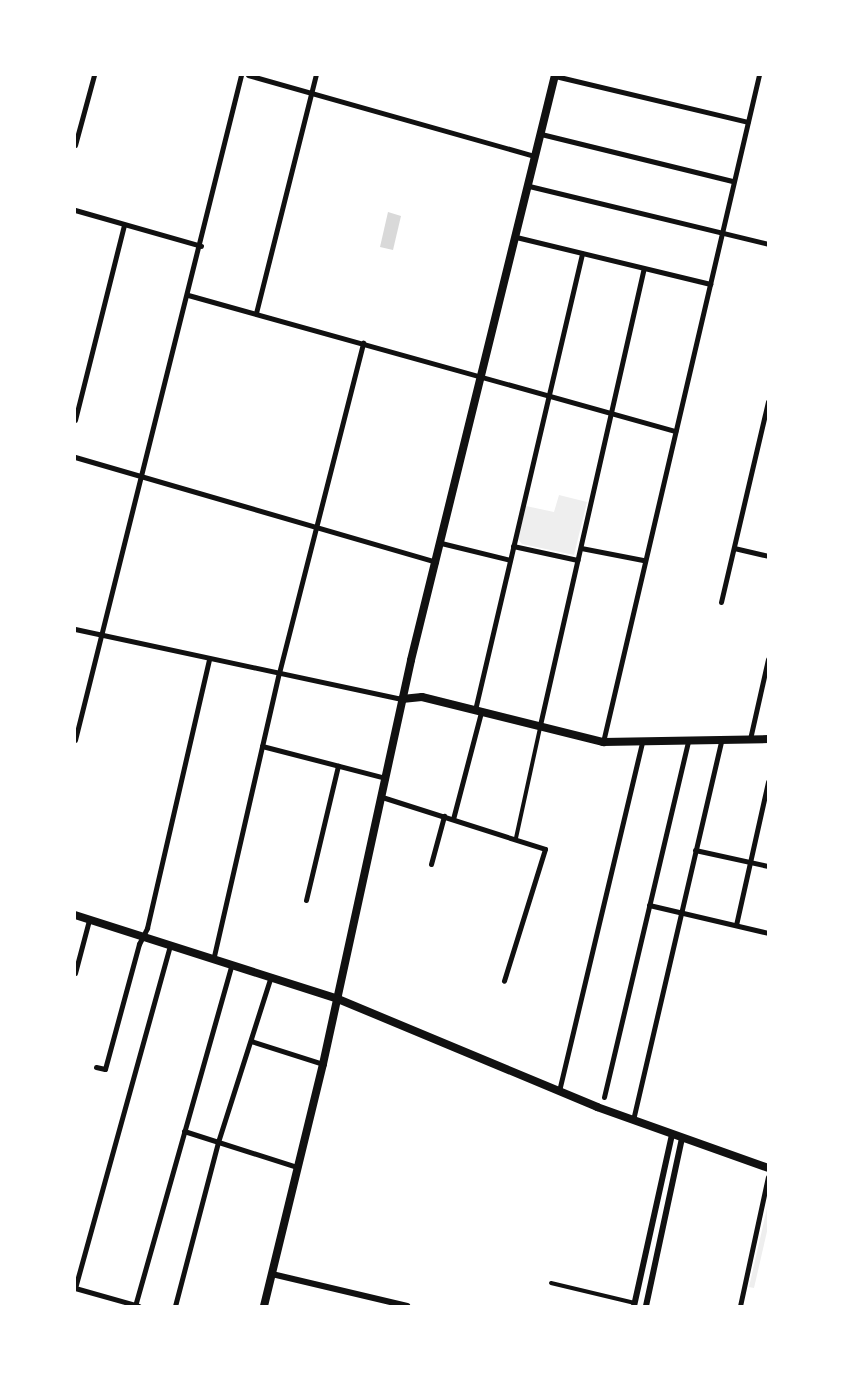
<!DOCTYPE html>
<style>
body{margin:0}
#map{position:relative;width:843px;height:1381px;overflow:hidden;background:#fff;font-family:"Source Sans 3",sans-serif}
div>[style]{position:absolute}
.green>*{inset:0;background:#eee}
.water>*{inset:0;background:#d9d9d9}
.pedestrian>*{height:4px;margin:-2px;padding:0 2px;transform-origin:2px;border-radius:2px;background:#111}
.minor>*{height:5px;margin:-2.5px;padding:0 2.5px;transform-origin:2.5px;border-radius:2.5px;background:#111}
.tertiary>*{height:6px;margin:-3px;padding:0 3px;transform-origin:3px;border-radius:3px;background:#111}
.secondary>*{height:8px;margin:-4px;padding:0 4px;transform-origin:4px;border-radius:4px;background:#111}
.primary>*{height:8px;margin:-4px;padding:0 4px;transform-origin:4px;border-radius:4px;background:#111}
span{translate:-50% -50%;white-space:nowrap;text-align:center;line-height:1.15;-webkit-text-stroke:6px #fff;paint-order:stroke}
.frame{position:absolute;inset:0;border:76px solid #fff;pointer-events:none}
</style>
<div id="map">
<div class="green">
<div style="clip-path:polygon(559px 495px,587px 502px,574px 555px,522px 544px,518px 539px,526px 506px,554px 512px)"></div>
<div style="clip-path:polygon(768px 1204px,768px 1227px,754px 1288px,749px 1287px)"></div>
</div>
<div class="water">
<div style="clip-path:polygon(388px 212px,401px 216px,393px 250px,380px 247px)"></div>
</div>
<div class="pedestrian">
<div style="left:516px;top:838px;width:113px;rotate:-77.7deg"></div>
<div style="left:551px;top:1283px;width:86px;rotate:13.4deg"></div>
</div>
<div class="minor">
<div style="left:248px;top:75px;width:298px;rotate:15.8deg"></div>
<div style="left:555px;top:76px;width:198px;rotate:13.4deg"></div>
<div style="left:541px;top:134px;width:198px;rotate:13.8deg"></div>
<div style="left:75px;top:145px;width:73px;rotate:-74.8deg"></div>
<div style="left:529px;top:186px;width:246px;rotate:13.6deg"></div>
<div style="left:75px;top:210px;width:131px;rotate:15.9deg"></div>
<div style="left:516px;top:237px;width:200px;rotate:13.6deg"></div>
<div style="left:188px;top:295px;width:506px;rotate:15.6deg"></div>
<div style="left:256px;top:313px;width:245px;rotate:-75.9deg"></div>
<div style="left:75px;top:420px;width:201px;rotate:-75.9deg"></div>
<div style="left:75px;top:457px;width:376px;rotate:16.2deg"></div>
<div style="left:441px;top:543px;width:71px;rotate:13.8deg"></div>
<div style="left:513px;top:546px;width:66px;rotate:12.2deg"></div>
<div style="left:581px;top:548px;width:63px;rotate:11deg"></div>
<div style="left:734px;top:548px;width:35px;rotate:13deg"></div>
<div style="left:721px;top:602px;width:206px;rotate:-76.8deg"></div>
<div style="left:75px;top:629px;width:334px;rotate:12.1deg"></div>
<div style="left:475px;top:710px;width:469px;rotate:-76.8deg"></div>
<div style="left:540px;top:725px;width:468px;rotate:-77.2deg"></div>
<div style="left:750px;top:739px;width:82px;rotate:-77.3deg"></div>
<div style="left:75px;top:740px;width:685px;rotate:-75.98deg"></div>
<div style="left:603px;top:742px;width:685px;rotate:-76.84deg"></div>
<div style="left:262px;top:746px;width:128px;rotate:14.5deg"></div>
<div style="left:382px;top:797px;width:171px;rotate:17.7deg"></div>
<div style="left:545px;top:849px;width:138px;rotate:107.3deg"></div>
<div style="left:453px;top:819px;width:111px;rotate:-75.3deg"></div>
<div style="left:695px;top:850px;width:75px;rotate:12.4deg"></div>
<div style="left:431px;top:864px;width:50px;rotate:-74.8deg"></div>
<div style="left:306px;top:900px;width:138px;rotate:-76.6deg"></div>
<div style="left:649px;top:905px;width:122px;rotate:13.2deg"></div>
<div style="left:736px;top:925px;width:147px;rotate:-77.4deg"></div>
<div style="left:214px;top:956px;width:290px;rotate:-77.1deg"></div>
<div style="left:279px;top:673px;width:341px;rotate:-75.7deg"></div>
<div style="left:75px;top:973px;width:55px;rotate:-75.2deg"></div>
<div style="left:251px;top:1041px;width:76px;rotate:17.7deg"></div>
<div style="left:96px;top:1067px;width:9px;rotate:13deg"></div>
<div style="left:105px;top:1069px;width:130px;rotate:-74.8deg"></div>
<div style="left:139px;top:944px;width:18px;rotate:-63deg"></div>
<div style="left:147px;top:928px;width:276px;rotate:-77deg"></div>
<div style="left:559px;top:1091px;width:358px;rotate:-76.6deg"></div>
<div style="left:604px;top:1097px;width:365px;rotate:-76.7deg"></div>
<div style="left:633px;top:1120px;width:389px;rotate:-76.9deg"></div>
<div style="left:184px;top:1131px;width:119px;rotate:17.7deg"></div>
<div style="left:75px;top:1288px;width:356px;rotate:-74.5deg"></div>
<div style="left:75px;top:1288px;width:66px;rotate:15.7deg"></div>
<div style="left:135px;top:1306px;width:355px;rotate:-74.2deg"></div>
<div style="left:175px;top:1306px;width:170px;rotate:-75.3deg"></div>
<div style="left:218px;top:1142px;width:174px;rotate:-72.3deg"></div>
<div style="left:740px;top:1306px;width:132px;rotate:-77.8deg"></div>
</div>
<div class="tertiary">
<div style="left:272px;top:1274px;width:139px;rotate:13.3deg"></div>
<div style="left:634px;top:1306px;width:175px;rotate:-77.5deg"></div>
<div style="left:646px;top:1306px;width:172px;rotate:-77.9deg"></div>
</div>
<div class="secondary">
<div style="left:402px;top:699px;width:20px;rotate:-6deg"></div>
<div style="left:422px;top:697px;width:187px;rotate:14deg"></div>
<div style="left:603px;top:742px;width:165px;rotate:-1deg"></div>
<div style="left:264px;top:1306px;width:249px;rotate:-76.3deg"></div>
<div style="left:323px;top:1064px;width:413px;rotate:-77.7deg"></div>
<div style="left:411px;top:660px;width:602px;rotate:-76.17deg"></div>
</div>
<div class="primary">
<div style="left:75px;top:915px;width:276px;rotate:17.7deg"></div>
<div style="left:338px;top:999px;width:281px;rotate:22.6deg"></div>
<div style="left:597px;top:1107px;width:182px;rotate:19.6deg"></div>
</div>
<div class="frame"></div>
</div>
